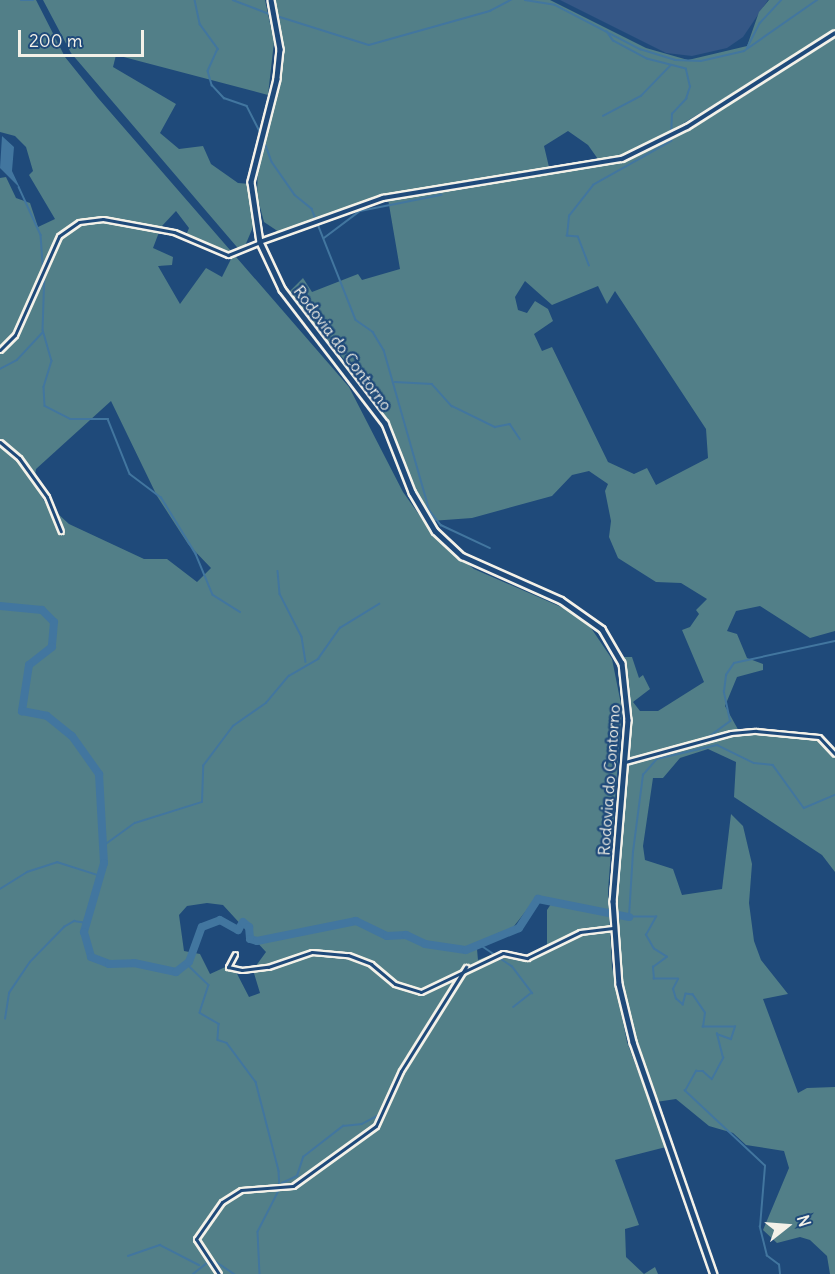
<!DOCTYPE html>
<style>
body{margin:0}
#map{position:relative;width:835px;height:1274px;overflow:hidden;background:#1f4a7a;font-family:Delius,sans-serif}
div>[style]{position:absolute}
.built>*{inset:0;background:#355786}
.green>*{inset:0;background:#527f88}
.water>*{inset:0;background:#42769f}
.stream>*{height:1.5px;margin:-0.75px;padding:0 0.75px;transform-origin:0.75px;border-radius:0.75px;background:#42769f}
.river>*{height:8px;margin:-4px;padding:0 4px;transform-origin:4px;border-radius:4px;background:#42769f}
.roads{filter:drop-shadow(2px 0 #f4f1e8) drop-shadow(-2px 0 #f4f1e8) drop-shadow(0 2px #f4f1e8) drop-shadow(0 -2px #f4f1e8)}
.minor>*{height:3px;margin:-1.5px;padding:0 1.5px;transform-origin:1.5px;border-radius:1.5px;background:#1f4a7a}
.tertiary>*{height:4px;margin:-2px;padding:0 2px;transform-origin:2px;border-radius:2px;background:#1f4a7a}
.secondary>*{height:4.5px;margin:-2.25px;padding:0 2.25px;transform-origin:2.25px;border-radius:2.25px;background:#1f4a7a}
span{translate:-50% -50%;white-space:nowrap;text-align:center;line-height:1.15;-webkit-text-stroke:5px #1f4a7a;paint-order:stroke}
.street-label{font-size:16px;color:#f4f1e8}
.north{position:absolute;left:757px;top:1196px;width:60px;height:60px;-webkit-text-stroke:4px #1f4a7a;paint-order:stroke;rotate:73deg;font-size:16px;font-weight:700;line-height:24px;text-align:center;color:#f4f1e8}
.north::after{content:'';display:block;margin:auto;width:21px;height:27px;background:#f4f1e8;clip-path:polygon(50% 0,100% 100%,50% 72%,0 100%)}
.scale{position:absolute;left:18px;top:30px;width:126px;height:27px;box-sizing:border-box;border:3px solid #f4f1e8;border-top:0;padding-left:8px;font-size:18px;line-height:21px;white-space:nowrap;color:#f4f1e8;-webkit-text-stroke:4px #1f4a7a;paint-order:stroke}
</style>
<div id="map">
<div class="built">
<div style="clip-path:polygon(560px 0,768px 0,743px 37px,727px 48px,692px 56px,666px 53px)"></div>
</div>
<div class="green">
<div style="clip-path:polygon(evenodd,0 0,36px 0,65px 57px,98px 98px,349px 387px,403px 492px,437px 540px,474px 569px,568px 610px,591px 628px,612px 659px,622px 709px,608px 891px,612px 967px,627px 1042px,666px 1147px,615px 1160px,639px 1225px,625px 1229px,626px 1257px,644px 1274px,655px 1267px,658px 1274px,0 1274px,0 178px,6px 177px,16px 198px,30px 203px,38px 227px,55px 219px,29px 175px,33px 171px,26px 147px,15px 136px,0 132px,0 0,176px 211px,189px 228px,185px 238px,233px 255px,222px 277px,206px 268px,180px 304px,158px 266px,172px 265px,173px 257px,153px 248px,161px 227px,176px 211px,0 0,111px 401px,157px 496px,188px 544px,211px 568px,197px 582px,167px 559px,144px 559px,69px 524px,44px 501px,34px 481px,36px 469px,111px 401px,0 0,536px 898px,548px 898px,551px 904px,547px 910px,547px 946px,528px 956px,501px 951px,478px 960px,477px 949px,498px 933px,511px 930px,536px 898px,0 0,207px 903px,223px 905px,266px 952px,253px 970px,260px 993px,249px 997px,232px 964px,210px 974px,200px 954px,184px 951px,179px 915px,187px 906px,207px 903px)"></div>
<div style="clip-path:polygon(43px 0,265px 0,274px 42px,268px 95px,116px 55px,113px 67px,176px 104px,160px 133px,179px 149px,203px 146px,211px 164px,238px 183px,250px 184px,253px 227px,242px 253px,71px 53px)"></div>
<div style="clip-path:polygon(273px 0,550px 0,646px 48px,688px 60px,747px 46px,759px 12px,769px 0,835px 0,835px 30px,630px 156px,600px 162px,588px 145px,568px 131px,544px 146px,549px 167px,388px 195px,282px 234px,264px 222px,257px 196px,258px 159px,281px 65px,280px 28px)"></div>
<div style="clip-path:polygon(evenodd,835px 38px,835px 631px,810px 638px,760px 606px,736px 611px,727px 631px,737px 634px,747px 658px,763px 664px,763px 670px,737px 677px,725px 706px,740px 733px,757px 728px,792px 737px,824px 736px,835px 755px,835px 872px,822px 855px,734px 797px,736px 762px,708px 749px,680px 758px,663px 778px,653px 778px,643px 846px,645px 860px,673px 869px,682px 895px,722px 889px,731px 814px,743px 826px,752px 864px,749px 903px,754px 941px,761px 960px,788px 994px,763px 999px,798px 1093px,807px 1088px,835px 1087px,835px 1274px,830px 1274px,827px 1256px,810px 1240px,800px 1237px,777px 1243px,763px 1230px,789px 1168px,784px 1151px,746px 1145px,733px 1133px,709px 1126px,676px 1099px,656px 1102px,624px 997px,615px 894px,629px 702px,619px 657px,632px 657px,639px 678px,643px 675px,650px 689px,633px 702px,640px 711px,658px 711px,704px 682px,682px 630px,690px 627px,699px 614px,696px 610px,707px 599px,681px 583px,656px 582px,618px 558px,609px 537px,611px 521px,605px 491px,608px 484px,589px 471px,572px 475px,552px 496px,472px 518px,431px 521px,368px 388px,288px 293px,303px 278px,312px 292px,358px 274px,362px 280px,400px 269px,388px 199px,628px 160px,693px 128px,835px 38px,525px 281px,552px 305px,598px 286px,607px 304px,615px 291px,706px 429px,708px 458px,656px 485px,647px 468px,634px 474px,608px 462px,552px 347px,542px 351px,534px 334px,553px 321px,548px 309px,535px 301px,527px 313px,518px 310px,515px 297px,525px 281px)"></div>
</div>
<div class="water">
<div style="clip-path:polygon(2px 136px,14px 147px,12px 171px,20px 188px,0 168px)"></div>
</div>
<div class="stream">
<div style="left:21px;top:0;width:12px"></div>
<div style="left:195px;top:0;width:25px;rotate:78deg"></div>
<div style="left:200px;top:24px;width:31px;rotate:54deg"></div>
<div style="left:218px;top:49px;width:24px;rotate:114deg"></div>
<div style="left:208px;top:71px;width:15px;rotate:74deg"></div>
<div style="left:212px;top:85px;width:18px;rotate:47deg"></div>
<div style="left:224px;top:98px;width:24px;rotate:19deg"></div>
<div style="left:247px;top:106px;width:30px;rotate:63deg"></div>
<div style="left:233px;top:0;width:42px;rotate:21deg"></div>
<div style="left:525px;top:0;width:30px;rotate:9deg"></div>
<div style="left:555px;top:5px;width:96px;rotate:27.4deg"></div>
<div style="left:640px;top:49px;width:37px;rotate:17deg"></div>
<div style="left:675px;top:60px;width:26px;rotate:2deg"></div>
<div style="left:701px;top:61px;width:44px;rotate:-13.1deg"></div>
<div style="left:744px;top:51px;width:89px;rotate:-34.9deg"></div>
<div style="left:277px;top:16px;width:96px;rotate:17.5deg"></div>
<div style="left:369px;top:45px;width:126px;rotate:-15.7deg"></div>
<div style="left:490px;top:11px;width:24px;rotate:-28deg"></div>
<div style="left:747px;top:48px;width:27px;rotate:-63deg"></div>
<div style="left:759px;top:24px;width:33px;rotate:-47deg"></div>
<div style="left:603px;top:116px;width:43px;rotate:-27.8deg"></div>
<div style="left:641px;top:96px;width:42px;rotate:-46deg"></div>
<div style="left:264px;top:140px;width:23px;rotate:70deg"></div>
<div style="left:272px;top:162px;width:40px;rotate:55.1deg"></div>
<div style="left:295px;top:195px;width:22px;rotate:39deg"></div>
<div style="left:312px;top:209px;width:119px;rotate:68.4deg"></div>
<div style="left:356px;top:320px;width:21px;rotate:35deg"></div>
<div style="left:373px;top:332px;width:21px;rotate:59deg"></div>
<div style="left:384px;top:350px;width:167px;rotate:74.1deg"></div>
<div style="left:430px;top:511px;width:18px;rotate:52deg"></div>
<div style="left:441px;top:525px;width:54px;rotate:25.1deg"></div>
<div style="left:19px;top:187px;width:53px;rotate:65.4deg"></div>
<div style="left:41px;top:235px;width:32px;rotate:86deg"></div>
<div style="left:324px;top:238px;width:45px;rotate:-36.9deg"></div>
<div style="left:360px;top:211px;width:83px;rotate:-11.2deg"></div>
<div style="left:589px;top:266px;width:31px;rotate:-111deg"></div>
<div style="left:578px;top:237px;width:11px;rotate:-175deg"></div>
<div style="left:567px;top:236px;width:20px;rotate:-84deg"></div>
<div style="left:569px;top:216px;width:39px;rotate:-52deg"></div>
<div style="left:593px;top:185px;width:90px;rotate:-29.4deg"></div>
<div style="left:671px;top:141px;width:27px;rotate:-88deg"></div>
<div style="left:672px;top:114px;width:21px;rotate:-47deg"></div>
<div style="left:686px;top:99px;width:13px;rotate:-72deg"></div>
<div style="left:690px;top:87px;width:18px;rotate:-103deg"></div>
<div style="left:686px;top:69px;width:40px;rotate:-165.6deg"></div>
<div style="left:647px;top:59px;width:38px;rotate:-152deg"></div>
<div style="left:613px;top:41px;width:11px;rotate:-124deg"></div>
<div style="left:45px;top:271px;width:59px;rotate:91.9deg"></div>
<div style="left:43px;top:330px;width:32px;rotate:74deg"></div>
<div style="left:52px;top:361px;width:27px;rotate:107deg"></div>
<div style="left:44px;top:387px;width:19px;rotate:87deg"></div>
<div style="left:45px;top:406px;width:28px;rotate:27deg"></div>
<div style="left:70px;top:419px;width:38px"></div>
<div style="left:108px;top:419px;width:59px;rotate:68.2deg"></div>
<div style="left:130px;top:474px;width:39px;rotate:37deg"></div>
<div style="left:161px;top:497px;width:67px;rotate:58.4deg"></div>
<div style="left:196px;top:554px;width:44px;rotate:67.5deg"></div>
<div style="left:213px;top:595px;width:32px;rotate:32deg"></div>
<div style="left:0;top:369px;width:19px;rotate:-28deg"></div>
<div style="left:17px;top:360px;width:37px;rotate:-47deg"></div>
<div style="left:395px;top:382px;width:37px;rotate:3deg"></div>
<div style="left:432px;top:384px;width:30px;rotate:48deg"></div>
<div style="left:452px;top:406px;width:48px;rotate:26deg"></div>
<div style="left:495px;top:427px;width:15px;rotate:-11deg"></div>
<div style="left:510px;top:424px;width:18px;rotate:56deg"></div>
<div style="left:278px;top:571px;width:23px;rotate:85deg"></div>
<div style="left:280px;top:594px;width:48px;rotate:62.9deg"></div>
<div style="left:302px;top:637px;width:25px;rotate:81deg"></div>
<div style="left:707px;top:738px;width:29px;rotate:-36deg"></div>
<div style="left:730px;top:721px;width:30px;rotate:-102deg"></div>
<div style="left:724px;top:692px;width:17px;rotate:-83deg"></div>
<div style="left:726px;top:675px;width:14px;rotate:-56deg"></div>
<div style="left:734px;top:663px;width:103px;rotate:-12.3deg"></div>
<div style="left:103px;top:846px;width:39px;rotate:-36deg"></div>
<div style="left:135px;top:823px;width:70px;rotate:-17.4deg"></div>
<div style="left:202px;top:802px;width:36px;rotate:-88deg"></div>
<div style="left:203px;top:766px;width:50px;rotate:-53.1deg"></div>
<div style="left:233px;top:726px;width:40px;rotate:-34.9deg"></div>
<div style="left:266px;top:703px;width:35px;rotate:-50deg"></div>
<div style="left:289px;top:676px;width:34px;rotate:-30deg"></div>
<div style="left:318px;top:659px;width:38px;rotate:-55deg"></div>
<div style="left:340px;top:628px;width:46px;rotate:-31.6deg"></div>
<div style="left:0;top:889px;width:32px;rotate:-32deg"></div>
<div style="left:27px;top:872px;width:32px;rotate:-18deg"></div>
<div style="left:57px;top:862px;width:46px;rotate:17.7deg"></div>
<div style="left:482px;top:946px;width:36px;rotate:34deg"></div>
<div style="left:512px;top:966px;width:34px;rotate:53deg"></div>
<div style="left:532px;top:993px;width:23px;rotate:142deg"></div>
<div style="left:187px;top:964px;width:30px;rotate:44deg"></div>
<div style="left:209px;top:985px;width:29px;rotate:108deg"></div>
<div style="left:200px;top:1013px;width:22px;rotate:30deg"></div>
<div style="left:219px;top:1024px;width:16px;rotate:94deg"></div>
<div style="left:218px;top:1040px;width:9px;rotate:18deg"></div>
<div style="left:227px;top:1043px;width:49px;rotate:53.4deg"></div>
<div style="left:256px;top:1082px;width:92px;rotate:75.5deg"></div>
<div style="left:279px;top:1171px;width:18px;rotate:87deg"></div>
<div style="left:280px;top:1189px;width:48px;rotate:117.1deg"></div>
<div style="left:258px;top:1232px;width:42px;rotate:87.3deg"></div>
<div style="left:5px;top:1019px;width:26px;rotate:-81deg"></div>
<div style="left:9px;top:993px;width:37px;rotate:-56deg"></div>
<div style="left:30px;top:962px;width:49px;rotate:-45.8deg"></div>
<div style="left:64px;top:927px;width:12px;rotate:-31deg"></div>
<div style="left:74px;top:921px;width:13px;rotate:9deg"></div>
<div style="left:397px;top:1082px;width:51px;rotate:-56.9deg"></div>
<div style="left:282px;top:1183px;width:17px;rotate:-25deg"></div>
<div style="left:297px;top:1176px;width:20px;rotate:-72deg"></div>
<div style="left:303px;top:1157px;width:51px;rotate:-37.8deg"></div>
<div style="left:343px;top:1126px;width:19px;rotate:-6deg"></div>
<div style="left:362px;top:1124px;width:19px;rotate:-28deg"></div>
<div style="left:128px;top:1256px;width:34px;rotate:-19deg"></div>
<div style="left:160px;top:1245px;width:44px;rotate:27.1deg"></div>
<div style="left:193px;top:1274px;width:24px;rotate:-38deg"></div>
<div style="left:212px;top:1259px;width:27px;rotate:34deg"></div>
<div style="left:780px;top:1274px;width:9px;rotate:-96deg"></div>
<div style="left:779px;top:1265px;width:15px;rotate:-143deg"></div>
<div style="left:767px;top:1256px;width:30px;rotate:-104deg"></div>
<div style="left:760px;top:1227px;width:61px;rotate:-85.3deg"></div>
<div style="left:765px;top:1166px;width:110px;rotate:-136.8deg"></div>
<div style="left:685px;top:1091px;width:23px;rotate:-61deg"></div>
<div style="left:696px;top:1071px;width:7px"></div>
<div style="left:703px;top:1071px;width:12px;rotate:42deg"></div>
<div style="left:712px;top:1079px;width:24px;rotate:-62deg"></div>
<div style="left:723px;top:1058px;width:25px;rotate:-104deg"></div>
<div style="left:717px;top:1034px;width:15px;rotate:20deg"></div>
<div style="left:731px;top:1039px;width:13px;rotate:-72deg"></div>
<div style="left:735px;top:1027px;width:32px;rotate:180deg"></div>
<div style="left:703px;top:1027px;width:14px;rotate:-82deg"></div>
<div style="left:705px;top:1013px;width:22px;rotate:-124deg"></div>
<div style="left:693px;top:995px;width:7px;rotate:-172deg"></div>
<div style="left:686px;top:994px;width:11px;rotate:105deg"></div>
<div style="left:683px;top:1005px;width:9px;rotate:-139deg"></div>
<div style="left:676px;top:999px;width:10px;rotate:-107deg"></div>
<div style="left:673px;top:989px;width:11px;rotate:-63deg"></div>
<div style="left:678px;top:979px;width:24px;rotate:180deg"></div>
<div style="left:654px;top:979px;width:12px;rotate:-95deg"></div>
<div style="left:653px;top:967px;width:17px;rotate:-36deg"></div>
<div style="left:667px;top:957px;width:15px;rotate:-148deg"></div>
<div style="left:654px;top:949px;width:16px;rotate:-120deg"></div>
<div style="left:646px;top:935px;width:21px;rotate:-61deg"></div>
<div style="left:656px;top:917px;width:27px;rotate:180deg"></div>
<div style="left:629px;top:917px;width:65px;rotate:-86.5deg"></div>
<div style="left:633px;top:852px;width:78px;rotate:-82.6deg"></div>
<div style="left:643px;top:775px;width:21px;rotate:-49deg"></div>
<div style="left:657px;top:759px;width:62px;rotate:-13.1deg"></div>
<div style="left:717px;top:745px;width:41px;rotate:25.9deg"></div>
<div style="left:754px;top:763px;width:19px;rotate:6deg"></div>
<div style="left:773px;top:765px;width:53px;rotate:54.2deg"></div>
<div style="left:804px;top:808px;width:34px;rotate:-23deg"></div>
</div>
<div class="river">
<div style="left:0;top:606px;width:42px;rotate:5.4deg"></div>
<div style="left:42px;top:610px;width:17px;rotate:45deg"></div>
<div style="left:54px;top:622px;width:25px;rotate:95deg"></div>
<div style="left:52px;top:647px;width:29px;rotate:142deg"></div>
<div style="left:29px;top:665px;width:47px;rotate:98.7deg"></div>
<div style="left:22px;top:711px;width:25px;rotate:11deg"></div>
<div style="left:47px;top:716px;width:32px;rotate:39deg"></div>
<div style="left:72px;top:736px;width:47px;rotate:54.6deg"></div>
<div style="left:99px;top:774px;width:89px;rotate:86.8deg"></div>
<div style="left:104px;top:863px;width:72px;rotate:106.2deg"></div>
<div style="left:84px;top:932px;width:26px;rotate:74deg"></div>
<div style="left:91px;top:957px;width:19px;rotate:21deg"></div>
<div style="left:109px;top:964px;width:25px;rotate:-2deg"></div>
<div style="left:134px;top:963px;width:43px;rotate:12.1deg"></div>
<div style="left:176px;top:972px;width:16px;rotate:-38deg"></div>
<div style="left:189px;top:962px;width:37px;rotate:-70deg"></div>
<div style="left:202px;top:927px;width:19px;rotate:-21deg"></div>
<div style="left:220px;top:920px;width:21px;rotate:29deg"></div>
<div style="left:238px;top:930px;width:9px;rotate:-58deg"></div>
<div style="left:243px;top:922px;width:8px;rotate:40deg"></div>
<div style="left:249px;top:927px;width:12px;rotate:85deg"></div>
<div style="left:250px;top:939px;width:7px;rotate:16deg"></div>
<div style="left:257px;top:941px;width:101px;rotate:-11.4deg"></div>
<div style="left:356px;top:921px;width:34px;rotate:26deg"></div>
<div style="left:387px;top:936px;width:19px;rotate:-3deg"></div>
<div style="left:406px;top:935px;width:21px;rotate:25deg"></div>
<div style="left:425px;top:944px;width:41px;rotate:8.3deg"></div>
<div style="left:466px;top:950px;width:57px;rotate:-22.5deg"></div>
<div style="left:519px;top:928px;width:35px;rotate:-57deg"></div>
<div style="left:538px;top:899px;width:93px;rotate:11.2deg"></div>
</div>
<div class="roads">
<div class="minor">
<div style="left:0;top:350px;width:21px;rotate:-45deg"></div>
<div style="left:15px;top:335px;width:108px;rotate:-66deg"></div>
<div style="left:59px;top:236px;width:24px;rotate:-35deg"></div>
<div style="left:79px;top:222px;width:24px;rotate:-7deg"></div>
<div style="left:103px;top:219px;width:72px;rotate:10.4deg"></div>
<div style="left:174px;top:232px;width:59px;rotate:23.1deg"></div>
<div style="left:228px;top:255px;width:35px;rotate:-22deg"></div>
<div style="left:0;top:442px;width:25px;rotate:40deg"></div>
<div style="left:19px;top:458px;width:48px;rotate:54.3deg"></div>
<div style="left:47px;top:497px;width:37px;rotate:68deg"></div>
<div style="left:625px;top:762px;width:110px;rotate:-15.3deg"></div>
<div style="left:731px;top:733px;width:25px;rotate:-5deg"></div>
<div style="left:756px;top:731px;width:63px;rotate:5.4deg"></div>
<div style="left:819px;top:737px;width:23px;rotate:47deg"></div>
<div style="left:235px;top:954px;width:15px;rotate:118deg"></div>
<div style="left:228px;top:967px;width:14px;rotate:12deg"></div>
<div style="left:242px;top:970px;width:26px;rotate:-7deg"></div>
<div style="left:268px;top:967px;width:46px;rotate:-18.8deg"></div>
<div style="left:312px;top:952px;width:36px;rotate:5deg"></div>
<div style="left:348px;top:955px;width:25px;rotate:21deg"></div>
<div style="left:371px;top:964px;width:31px;rotate:40deg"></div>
<div style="left:395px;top:984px;width:27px;rotate:17deg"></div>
<div style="left:421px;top:992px;width:91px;rotate:-25.4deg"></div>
<div style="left:503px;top:953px;width:25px;rotate:12deg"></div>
<div style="left:527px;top:958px;width:59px;rotate:-26.1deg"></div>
<div style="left:580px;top:932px;width:33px;rotate:-7deg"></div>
<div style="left:219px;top:1274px;width:42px;rotate:-123.3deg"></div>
<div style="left:196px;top:1239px;width:45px;rotate:-54.9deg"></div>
<div style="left:222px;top:1202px;width:22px;rotate:-32deg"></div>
<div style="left:241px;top:1190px;width:52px;rotate:-4.4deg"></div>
<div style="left:293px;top:1186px;width:102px;rotate:-35.9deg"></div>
<div style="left:376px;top:1126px;width:60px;rotate:-65.6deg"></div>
<div style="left:401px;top:1071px;width:123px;rotate:-58deg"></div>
</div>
<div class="tertiary">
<div style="left:260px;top:242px;width:131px;rotate:-19.7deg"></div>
<div style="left:383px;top:198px;width:242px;rotate:-9.3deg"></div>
<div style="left:622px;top:159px;width:72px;rotate:-26.2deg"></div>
<div style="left:687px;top:127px;width:175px;rotate:-32.4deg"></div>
</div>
<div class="secondary">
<div style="left:271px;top:0;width:50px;rotate:79.6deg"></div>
<div style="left:280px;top:49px;width:30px;rotate:96deg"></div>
<div style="left:277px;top:79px;width:106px;rotate:104.2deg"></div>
<div style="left:251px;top:182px;width:61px;rotate:81.5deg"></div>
<div style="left:260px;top:242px;width:52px;rotate:64.9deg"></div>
<div style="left:282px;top:289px;width:169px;rotate:52.5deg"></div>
<div style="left:385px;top:423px;width:74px;rotate:68.6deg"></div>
<div style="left:412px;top:492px;width:45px;rotate:59.5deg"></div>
<div style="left:435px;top:531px;width:37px;rotate:43deg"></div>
<div style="left:462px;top:556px;width:108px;rotate:24deg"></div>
<div style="left:561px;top:600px;width:50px;rotate:35.3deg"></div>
<div style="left:602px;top:629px;width:39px;rotate:60deg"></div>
<div style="left:622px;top:663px;width:57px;rotate:84deg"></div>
<div style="left:628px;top:720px;width:182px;rotate:94.7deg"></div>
<div style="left:613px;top:901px;width:83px;rotate:85.9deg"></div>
<div style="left:619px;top:984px;width:60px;rotate:76.4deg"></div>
<div style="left:633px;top:1042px;width:246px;rotate:70.8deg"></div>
</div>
</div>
<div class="street-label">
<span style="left:343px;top:348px;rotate:53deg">Rodovia do Contorno</span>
<span style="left:609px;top:780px;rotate:-86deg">Rodovia do Contorno</span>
</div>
<div class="north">N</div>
<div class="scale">200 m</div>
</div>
